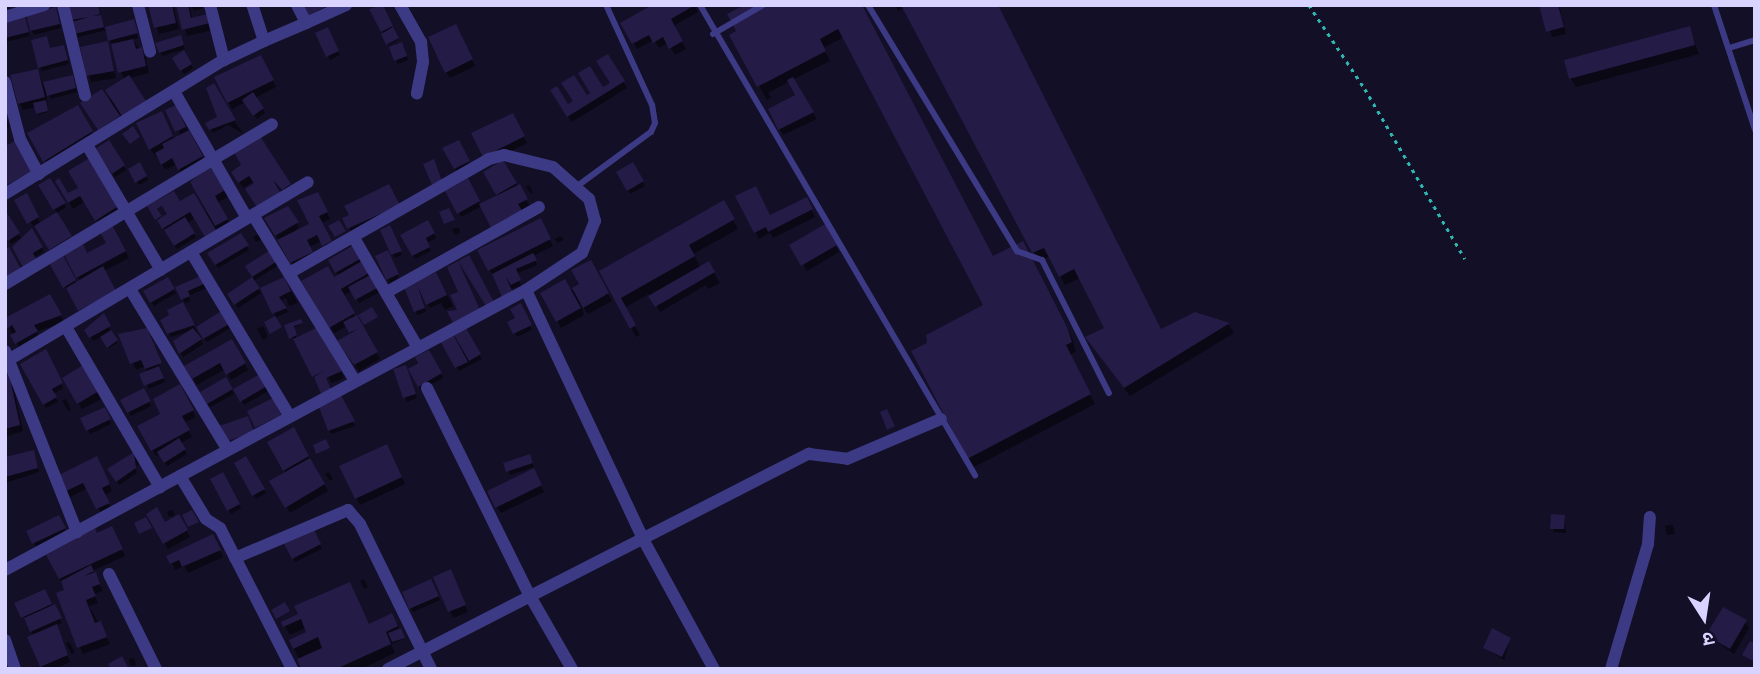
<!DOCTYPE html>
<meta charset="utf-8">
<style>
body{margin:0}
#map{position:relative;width:1760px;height:674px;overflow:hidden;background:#130f26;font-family:Figtree,"Noto Sans Devanagari",sans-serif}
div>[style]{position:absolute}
.shadow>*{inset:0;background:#0007}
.building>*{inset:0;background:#241b47}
.path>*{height:2.5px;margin-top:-1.25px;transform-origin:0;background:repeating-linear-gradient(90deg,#2fb8b0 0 3.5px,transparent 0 8.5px)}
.lane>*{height:6px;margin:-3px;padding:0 3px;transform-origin:3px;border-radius:3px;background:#3d3a85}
.street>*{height:12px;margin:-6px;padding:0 6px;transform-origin:6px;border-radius:6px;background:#3d3a85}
span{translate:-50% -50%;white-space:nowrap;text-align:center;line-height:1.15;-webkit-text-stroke:5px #130f26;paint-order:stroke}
.frame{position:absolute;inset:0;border:7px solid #d9d4ff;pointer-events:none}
.north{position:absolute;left:1669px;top:583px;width:70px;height:70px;-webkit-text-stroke:5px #130f26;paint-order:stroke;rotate:168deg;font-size:19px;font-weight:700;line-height:28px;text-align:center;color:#d9d4ff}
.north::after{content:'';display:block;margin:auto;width:24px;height:32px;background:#d9d4ff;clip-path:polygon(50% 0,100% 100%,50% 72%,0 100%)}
</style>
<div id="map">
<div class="shadow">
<div style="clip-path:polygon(98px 5px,104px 29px,133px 21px,138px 38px,132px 39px,145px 56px,149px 73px,129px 78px,148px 108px,103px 136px,82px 104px,115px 111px,107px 91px,124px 80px,107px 30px,78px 37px,70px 6px)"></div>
<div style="clip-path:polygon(150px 5px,173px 5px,179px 29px,159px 34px)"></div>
<div style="clip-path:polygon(178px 5px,189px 5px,193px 20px,207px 16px,213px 30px,187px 36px)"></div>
<div style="clip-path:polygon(191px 5px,202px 5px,202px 9px,194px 11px)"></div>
<div style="clip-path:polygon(381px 5px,398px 40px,389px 45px,371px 9px)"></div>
<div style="clip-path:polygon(694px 5px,698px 12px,673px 26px,686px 49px,675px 55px,668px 43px,659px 48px,654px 40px,637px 49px,623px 23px)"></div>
<div style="clip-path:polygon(758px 5px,860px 5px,993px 259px,1027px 253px,1072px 338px,1076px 352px,1069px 355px,1095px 404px,974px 467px,969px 458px,985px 306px,844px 37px,823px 48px,830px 61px,792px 80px,817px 119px,783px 135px,770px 110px,797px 96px,790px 81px,768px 93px,771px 98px,767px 100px,731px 36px)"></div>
<div style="clip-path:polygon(895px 5px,997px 5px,1160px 331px,1195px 314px,1229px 325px,1234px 333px,1130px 396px,1093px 346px,1106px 329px,1080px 278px,1065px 285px,1050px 256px,1039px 261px,904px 8px,898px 11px)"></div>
<div style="clip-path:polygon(1541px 5px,1559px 5px,1566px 34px,1552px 37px)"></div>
<div style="clip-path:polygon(57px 13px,61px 28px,34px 35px,31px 29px)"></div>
<div style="clip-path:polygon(24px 18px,30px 36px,5px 42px,5px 23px)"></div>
<div style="clip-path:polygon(1689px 28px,1699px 54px,1576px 87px,1571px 79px,1566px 61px)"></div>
<div style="clip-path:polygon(459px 32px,475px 66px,450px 78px,446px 72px)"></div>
<div style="clip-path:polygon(330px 33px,340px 55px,330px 60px,328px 56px)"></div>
<div style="clip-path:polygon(182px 41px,185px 49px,162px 56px,160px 52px)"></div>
<div style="clip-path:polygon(107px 43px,116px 78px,91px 82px,82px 48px)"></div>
<div style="clip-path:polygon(63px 47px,69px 64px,42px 71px,40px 67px,50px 50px)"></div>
<div style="clip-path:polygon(404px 48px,408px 60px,398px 64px,396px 60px)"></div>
<div style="clip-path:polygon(184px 53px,193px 68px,184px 74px,174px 58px)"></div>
<div style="clip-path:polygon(607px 56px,627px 88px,572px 122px,552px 91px,568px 107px,612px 84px)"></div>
<div style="clip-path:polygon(264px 63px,276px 87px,255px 98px,265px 113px,257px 119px,246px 102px,232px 109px,217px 78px)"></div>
<div style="clip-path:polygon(37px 71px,43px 84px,72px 77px,77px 92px,51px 99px,46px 90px,48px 112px,38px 115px,36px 107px,23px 110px,19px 103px)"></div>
<div style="clip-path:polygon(214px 85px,237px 125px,244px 134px,228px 125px,213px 133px,208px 124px,219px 117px)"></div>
<div style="clip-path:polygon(78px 107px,95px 138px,49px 167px,30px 133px)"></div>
<div style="clip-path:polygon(5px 111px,9px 127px,5px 128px)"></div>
<div style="clip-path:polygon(178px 111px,205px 163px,183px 175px,177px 164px,166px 170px,150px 149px,165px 120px,175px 141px,180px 138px)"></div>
<div style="clip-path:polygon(516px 121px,527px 143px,488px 163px,484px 156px)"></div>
<div style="clip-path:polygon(260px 138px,293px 192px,287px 196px,274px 182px,254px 181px,243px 188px,233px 172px,244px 165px)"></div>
<div style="clip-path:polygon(108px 142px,126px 170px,115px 177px,98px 150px)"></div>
<div style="clip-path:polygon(459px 142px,471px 165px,457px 172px,445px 149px)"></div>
<div style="clip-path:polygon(90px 159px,122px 213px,100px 226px,85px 201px,73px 209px,57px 182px,68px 195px,80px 188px)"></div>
<div style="clip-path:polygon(503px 162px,530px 206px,520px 211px,482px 206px,461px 217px,447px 191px,467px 181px,481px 205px,499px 197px,485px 172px)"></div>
<div style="clip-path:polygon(139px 164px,148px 180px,139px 185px,130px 169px)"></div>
<div style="clip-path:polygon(633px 164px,645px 186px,630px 194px,618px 172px)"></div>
<div style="clip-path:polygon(evenodd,210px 168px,228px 197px,217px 203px,231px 226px,210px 242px,195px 218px,187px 223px,196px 237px,177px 249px,150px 207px,173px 193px,179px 204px,194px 195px,207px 214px,192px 182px,210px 168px,164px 205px,169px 215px,162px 219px,156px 210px,164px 205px)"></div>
<div style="clip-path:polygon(50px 180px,66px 207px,57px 213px,40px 186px)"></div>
<div style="clip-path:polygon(529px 185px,533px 193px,531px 194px,526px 186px)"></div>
<div style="clip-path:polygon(26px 196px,41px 224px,57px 215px,74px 243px,54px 256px,16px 201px)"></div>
<div style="clip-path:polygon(737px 197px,770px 217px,806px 199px,815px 217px,773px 238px,770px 233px,759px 239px)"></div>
<div style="clip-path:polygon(321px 200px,330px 219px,321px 223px,334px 248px,327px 251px,322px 241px,309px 247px,315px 259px,296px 269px,266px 218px,288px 208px,299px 227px,290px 236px,311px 225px)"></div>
<div style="clip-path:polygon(723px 202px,738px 229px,693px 254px,701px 268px,708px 263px,720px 283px,708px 289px,706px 285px,660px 312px,649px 294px,624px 308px,640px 335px,636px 337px,601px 272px)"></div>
<div style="clip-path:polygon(402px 212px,353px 235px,345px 219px,351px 216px)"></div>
<div style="clip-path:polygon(5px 213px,21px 238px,11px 244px,5px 234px)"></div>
<div style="clip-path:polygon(540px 221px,553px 246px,533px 256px,537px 265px,516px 274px,521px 285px,510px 290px,489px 270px)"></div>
<div style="clip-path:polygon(428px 222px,436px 238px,427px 243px,431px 251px,415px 259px,402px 235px)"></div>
<div style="clip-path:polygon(824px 227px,839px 252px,807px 271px,792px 246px)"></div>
<div style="clip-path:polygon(112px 228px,129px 258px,104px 271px,83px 316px,51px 264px,62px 258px,77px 284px,81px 282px,66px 255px,87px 256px,109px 244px)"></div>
<div style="clip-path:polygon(459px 228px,460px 233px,455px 235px,452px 229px)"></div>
<div style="clip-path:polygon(32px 231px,44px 252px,33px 258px,28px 272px)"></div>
<div style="clip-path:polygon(382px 231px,392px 232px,402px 255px,395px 258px)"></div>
<div style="clip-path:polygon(258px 234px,261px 240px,256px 242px,253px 237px)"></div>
<div style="clip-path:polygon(241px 235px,249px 250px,218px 268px,210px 253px)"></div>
<div style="clip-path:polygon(561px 236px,564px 240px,557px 243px,555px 239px)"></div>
<div style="clip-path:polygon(352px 248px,380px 292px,359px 303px,352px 291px,343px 296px,380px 359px,359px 371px,343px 348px,352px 335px,347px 326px,334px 333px,303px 282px,339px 276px,330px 261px)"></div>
<div style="clip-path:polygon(271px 251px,279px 265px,253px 281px,261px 293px,238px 308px,229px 294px,254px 278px,247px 266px)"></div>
<div style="clip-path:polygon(387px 253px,399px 278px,390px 283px,378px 257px)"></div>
<div style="clip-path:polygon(590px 262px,612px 301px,588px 314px,580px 303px,584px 315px,561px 328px,542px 294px,570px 291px,581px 284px)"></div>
<div style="clip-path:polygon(202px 277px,207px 288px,188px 296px,191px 301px,183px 304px,203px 344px,183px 357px,175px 342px,190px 331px,171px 337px,163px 320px,171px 316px,169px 311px,185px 303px,178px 288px)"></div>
<div style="clip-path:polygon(438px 278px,453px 306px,445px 310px,441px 303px,430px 308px,421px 292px,426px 312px,417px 315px,407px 287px)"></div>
<div style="clip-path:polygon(167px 279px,176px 293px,154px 306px,145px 292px)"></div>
<div style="clip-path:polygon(284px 279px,298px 303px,289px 306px,286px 298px,282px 300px,288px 312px,276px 317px,263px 289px)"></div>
<div style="clip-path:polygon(50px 296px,64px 322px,36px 332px,40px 338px,20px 349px,5px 320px)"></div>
<div style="clip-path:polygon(520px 305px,532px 330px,517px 337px,509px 323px,517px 319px)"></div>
<div style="clip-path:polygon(222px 313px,232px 327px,207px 342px,197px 328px)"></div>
<div style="clip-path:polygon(103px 315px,117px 343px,109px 348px,102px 337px,93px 341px,87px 330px)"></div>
<div style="clip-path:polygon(300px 321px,302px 324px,293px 328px,297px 339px,328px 345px,344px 378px,332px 383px,328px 377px,317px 383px,286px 326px)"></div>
<div style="clip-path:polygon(263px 326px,268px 337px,263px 340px,257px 329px)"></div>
<div style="clip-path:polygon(466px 330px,482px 359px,459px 371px,443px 342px)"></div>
<div style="clip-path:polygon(121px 335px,150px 336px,165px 382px,148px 389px,146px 366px,136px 370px)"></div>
<div style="clip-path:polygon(232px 341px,248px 370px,231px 380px,225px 369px,197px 385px,187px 367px)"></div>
<div style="clip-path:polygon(45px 351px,63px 388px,53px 394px,58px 402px,46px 408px,22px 364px)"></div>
<div style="clip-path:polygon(428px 352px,443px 378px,421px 390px,410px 369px)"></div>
<div style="clip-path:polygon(83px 368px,101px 399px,82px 409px,64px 379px)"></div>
<div style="clip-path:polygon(395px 370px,407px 371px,417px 398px,407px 402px)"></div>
<div style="clip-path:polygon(260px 376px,268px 391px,244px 405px,236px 390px)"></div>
<div style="clip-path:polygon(5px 377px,12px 382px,23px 431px,5px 437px)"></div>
<div style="clip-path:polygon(225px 380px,234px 394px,210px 407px,202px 393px)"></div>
<div style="clip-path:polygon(180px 387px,196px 417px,184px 423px,192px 437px,180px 443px,187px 454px,167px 466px,160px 454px,156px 456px,140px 427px,163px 414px)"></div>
<div style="clip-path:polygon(143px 390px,151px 406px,131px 416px,122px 401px)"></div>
<div style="clip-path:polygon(340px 398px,355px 426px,331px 434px,329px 430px)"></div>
<div style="clip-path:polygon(66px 399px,71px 410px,68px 411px,62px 401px)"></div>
<div style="clip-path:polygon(104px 409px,111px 424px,90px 434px,82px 419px)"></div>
<div style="clip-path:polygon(293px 430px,328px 491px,290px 513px,272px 482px,286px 473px,269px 442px)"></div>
<div style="clip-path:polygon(390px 453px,405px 484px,360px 505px,356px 498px)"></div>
<div style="clip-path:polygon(134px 455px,139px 464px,134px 467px,137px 473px,119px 485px,110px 469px)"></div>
<div style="clip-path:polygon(35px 456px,39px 472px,5px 483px,5px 461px)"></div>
<div style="clip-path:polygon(246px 458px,266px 493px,256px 499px,236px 464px)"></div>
<div style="clip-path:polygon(532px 460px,534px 467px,510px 475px,508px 471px)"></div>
<div style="clip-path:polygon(100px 465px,112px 491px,105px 495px,112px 510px,102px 515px,88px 488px,70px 497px,59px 477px)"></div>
<div style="clip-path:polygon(533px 471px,544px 492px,501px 513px,497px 507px)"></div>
<div style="clip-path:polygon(329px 472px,333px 479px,330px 481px,325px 474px)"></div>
<div style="clip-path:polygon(222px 474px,241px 508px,231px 514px,212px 479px)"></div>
<div style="clip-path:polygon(172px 510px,175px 515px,169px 517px,167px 512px)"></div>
<div style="clip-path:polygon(148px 514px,164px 524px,178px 516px,190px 537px,168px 549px)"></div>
<div style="clip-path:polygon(1564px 516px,1566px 533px,1554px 532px,1552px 528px)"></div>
<div style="clip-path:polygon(58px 517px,66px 532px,36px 547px,28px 531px)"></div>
<div style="clip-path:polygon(1673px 525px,1675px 534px,1667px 535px,1665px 526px)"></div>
<div style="clip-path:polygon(311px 528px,322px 549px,295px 562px,285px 541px)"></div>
<div style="clip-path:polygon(97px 535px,115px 535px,125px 556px,92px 571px,103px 591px,94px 594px,98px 603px,89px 606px,110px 644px,83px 654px,58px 594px,66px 591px,48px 556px)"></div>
<div style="clip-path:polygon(216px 543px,223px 557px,188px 573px,184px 566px,175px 570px,169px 557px)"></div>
<div style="clip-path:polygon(435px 577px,454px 577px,468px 612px,453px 618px)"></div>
<div style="clip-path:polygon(364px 579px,368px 587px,364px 589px,360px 581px)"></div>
<div style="clip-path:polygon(431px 581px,440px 600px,413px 612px,404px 593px)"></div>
<div style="clip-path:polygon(44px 591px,62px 623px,56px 625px,70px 662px,55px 669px,43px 669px,29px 638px,34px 636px,16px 603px)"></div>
<div style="clip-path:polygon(300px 615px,369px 626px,397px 624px,404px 639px,391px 644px,395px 653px,361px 669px,303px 669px,294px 648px,309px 633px,306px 628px,290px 635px,283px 623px)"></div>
<div style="clip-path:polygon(1745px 622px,1749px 628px,1734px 654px,1708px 635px)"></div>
<div style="clip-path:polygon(1510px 639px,1504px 660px,1485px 648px)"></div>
<div style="clip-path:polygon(69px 642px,75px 652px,72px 654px,66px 644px)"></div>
<div style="clip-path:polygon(134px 658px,136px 665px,130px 666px,129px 659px)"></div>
</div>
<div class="building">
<div style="clip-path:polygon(68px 5px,98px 5px,100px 14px,93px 16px,101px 15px,104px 27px,74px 34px,72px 22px,89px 17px,71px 20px)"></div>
<div style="clip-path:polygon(148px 5px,172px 5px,176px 23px,154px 28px)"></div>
<div style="clip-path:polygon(176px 5px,188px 5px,191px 18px,208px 14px,210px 23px,182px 30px)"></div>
<div style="clip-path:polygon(302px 5px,329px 5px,307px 16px)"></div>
<div style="clip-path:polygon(383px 5px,393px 26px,381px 32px,369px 9px)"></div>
<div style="clip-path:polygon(652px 5px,695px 5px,671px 19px,683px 41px,669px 49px,663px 37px,653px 43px,649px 35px,632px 44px,620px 23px)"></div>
<div style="clip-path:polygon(862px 5px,993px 256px,1023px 241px,1067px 327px,1072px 342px,1066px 345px,1091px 394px,967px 459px,911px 351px,927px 343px,926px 335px,983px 305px,838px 29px,820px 39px,826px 51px,757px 87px,729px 35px,736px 31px,727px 14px,742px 6px)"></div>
<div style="clip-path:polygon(901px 5px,998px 5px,1161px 329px,1195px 312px,1230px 323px,1124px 388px,1085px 337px,1104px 328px,1074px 269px,1059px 277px,1044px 248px,1032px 253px)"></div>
<div style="clip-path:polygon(1539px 5px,1558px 5px,1564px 27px,1546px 32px)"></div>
<div style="clip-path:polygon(56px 7px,60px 24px,30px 31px,26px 14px)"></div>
<div style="clip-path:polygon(25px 16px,29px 32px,5px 38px,5px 21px)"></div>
<div style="clip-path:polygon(134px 19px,138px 33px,108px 41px,105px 27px)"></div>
<div style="clip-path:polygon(456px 24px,473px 59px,445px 73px,428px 37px)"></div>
<div style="clip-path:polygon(1690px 26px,1695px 45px,1569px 79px,1564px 60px)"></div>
<div style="clip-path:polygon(328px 27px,339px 51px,326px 57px,315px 33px)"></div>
<div style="clip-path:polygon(393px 27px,399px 38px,386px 45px,381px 34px)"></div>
<div style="clip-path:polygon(181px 35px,184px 45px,159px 53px,155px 43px)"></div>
<div style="clip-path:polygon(47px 36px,50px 48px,64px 45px,68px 60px,38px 68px,31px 40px)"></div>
<div style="clip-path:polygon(133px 39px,136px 49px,142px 47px,146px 66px,118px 73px,111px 44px)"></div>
<div style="clip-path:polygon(108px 41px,114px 71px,86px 76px,80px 47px)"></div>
<div style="clip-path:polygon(402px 42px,407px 56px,394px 61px,389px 47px)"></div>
<div style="clip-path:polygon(184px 50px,192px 64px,180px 71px,172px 58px)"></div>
<div style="clip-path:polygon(608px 54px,625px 81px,567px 117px,550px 90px,557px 86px,568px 104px,573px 101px,561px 83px,574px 75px,587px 95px,590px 93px,578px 73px,590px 66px,603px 87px,610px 83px,596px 61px)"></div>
<div style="clip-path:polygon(261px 55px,274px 80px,227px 103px,214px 77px)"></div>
<div style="clip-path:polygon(38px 69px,45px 97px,18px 104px,10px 75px)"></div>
<div style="clip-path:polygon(73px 75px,76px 88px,47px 96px,43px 82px)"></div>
<div style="clip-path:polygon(129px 75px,146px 101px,122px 116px,105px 90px)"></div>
<div style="clip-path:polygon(793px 77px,814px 112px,778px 130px,768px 109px,795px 95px,787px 80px)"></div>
<div style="clip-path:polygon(214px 83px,236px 120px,209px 130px,205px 123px,217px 117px,206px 88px)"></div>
<div style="clip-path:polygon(102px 89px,120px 116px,98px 130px,80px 103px)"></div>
<div style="clip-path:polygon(253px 92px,264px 108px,253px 116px,242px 100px)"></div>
<div style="clip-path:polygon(46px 100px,48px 111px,36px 114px,33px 103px)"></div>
<div style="clip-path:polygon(78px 105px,93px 131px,43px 162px,27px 133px)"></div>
<div style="clip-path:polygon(176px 105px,186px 127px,175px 132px,165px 110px)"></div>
<div style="clip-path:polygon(162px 111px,173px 136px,149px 150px,136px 123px)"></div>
<div style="clip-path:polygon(513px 113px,525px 136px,483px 157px,471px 133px)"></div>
<div style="clip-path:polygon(133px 126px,140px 137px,130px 144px,122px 134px)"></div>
<div style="clip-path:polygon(189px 130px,203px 156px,178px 170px,172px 158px,161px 165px,155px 153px,164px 148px,162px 144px)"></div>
<div style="clip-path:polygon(260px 136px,291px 184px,282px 190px,273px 180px,281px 194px,258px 209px,245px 189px,254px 183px,249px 176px,238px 183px,231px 172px,241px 165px,234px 152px)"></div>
<div style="clip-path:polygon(109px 140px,125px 165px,112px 174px,95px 149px)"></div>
<div style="clip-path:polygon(459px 140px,470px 161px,454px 169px,442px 148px)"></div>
<div style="clip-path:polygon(15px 141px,32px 171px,5px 186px,5px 146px)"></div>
<div style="clip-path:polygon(91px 157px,120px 205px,95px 221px,80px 196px,68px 203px,55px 181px,59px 178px,68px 193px,78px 188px,68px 171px)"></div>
<div style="clip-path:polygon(434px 159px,442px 181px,432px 185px,423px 164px)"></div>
<div style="clip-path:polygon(503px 160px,517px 183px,496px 195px,483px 172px)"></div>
<div style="clip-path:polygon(140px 162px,147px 176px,135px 183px,128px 169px)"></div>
<div style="clip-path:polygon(633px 162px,644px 181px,627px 191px,616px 172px)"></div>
<div style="clip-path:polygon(211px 165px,225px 190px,215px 196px,228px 219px,215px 226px,190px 182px)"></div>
<div style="clip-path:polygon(50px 178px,66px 203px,53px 210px,38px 185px)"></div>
<div style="clip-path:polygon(468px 178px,480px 201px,457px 214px,445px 191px)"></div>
<div style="clip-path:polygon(389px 184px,400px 205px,347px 229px,342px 218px,349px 215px,344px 206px)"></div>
<div style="clip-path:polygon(520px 184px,528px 199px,518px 204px,523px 212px,491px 228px,479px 204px)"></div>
<div style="clip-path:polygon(756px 186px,770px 215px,807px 197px,813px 209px,768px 232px,766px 227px,754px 233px,735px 196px)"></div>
<div style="clip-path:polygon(174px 191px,180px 201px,194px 193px,216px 230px,205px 237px,190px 212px,162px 229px,157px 220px,167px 214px,162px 206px,157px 209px,162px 216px,155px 220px,147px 206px)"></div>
<div style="clip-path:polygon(318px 192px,328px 212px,319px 216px,332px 241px,322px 246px,317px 235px,307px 240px,313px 252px,290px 263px,277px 240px,309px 224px,297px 200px)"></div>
<div style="clip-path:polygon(27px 193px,39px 217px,27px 224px,14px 200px)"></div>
<div style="clip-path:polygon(724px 200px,735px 219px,689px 245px,695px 256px,621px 298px,636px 325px,630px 329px,599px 271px)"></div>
<div style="clip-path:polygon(288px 206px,299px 222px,275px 236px,264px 218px)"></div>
<div style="clip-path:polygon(449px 208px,455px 220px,444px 224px,439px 212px)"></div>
<div style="clip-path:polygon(5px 210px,20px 233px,8px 241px,5px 237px)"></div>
<div style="clip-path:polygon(57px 212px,72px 236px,49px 250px,34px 226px)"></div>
<div style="clip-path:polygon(185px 217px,195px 233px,174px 246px,164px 230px)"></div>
<div style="clip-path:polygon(541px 218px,551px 239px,488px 271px,477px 250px)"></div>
<div style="clip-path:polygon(339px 220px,346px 231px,335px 237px,328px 226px)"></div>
<div style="clip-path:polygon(428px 220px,435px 233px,426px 238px,430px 247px,412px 256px,400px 235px)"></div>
<div style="clip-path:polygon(825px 224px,837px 245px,801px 266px,789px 245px)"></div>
<div style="clip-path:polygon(112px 225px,126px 251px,76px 278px,64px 254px,83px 244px,87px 253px,106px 243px,100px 232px)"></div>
<div style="clip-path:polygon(390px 225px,402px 251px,391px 255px,380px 230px)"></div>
<div style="clip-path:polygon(32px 228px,43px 247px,33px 253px,37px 261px,24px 269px,12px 247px)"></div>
<div style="clip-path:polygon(241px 233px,249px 245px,215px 265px,207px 253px)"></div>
<div style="clip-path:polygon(352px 246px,360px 259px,335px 273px,328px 260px)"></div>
<div style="clip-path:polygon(9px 247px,21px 269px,5px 278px,5px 249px)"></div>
<div style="clip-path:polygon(272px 249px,279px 260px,252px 277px,245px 266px)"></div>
<div style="clip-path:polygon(388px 250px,399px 274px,386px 280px,375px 256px)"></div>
<div style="clip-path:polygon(533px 253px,537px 260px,516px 269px,521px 280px,511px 285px,506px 277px,513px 293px,502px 297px,492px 274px)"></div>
<div style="clip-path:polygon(63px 255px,76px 280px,63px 288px,49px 263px)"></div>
<div style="clip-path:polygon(469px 255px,494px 302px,486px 306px,458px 261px)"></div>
<div style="clip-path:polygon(591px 260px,609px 293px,583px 308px,572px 288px,579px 284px,571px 270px)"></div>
<div style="clip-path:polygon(362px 261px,369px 273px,341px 289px,355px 313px,329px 328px,301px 281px,328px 266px,334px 277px)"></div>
<div style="clip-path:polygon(458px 261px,480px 310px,453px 323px,447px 311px,457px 310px,450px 295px,458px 292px,447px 267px)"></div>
<div style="clip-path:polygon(709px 261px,715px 272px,655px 307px,648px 296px)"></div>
<div style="clip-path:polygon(103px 266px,116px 291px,78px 311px,66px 288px)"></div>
<div style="clip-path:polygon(436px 272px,447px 295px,426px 305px,418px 287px,425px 308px,414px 312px,404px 287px)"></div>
<div style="clip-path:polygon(372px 274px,379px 287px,355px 300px,348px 287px)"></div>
<div style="clip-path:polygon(203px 275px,206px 283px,188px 291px,190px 296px,181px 300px,175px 287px)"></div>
<div style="clip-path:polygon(168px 277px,175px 289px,150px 303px,143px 291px)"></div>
<div style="clip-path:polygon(252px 277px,260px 288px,234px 305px,227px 294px)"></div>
<div style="clip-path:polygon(284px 277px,291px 291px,279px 297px,287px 308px,272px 314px,260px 288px)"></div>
<div style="clip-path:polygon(565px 279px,581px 308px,556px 322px,540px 293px)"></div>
<div style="clip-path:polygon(50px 294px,62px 315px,34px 325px,38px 331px,15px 344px,10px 335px,16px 332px,12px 325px,7px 329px,5px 318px)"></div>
<div style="clip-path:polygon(183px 302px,195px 325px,167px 334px,160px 320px,169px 315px,167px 310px)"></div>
<div style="clip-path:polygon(521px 303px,532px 325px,513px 334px,507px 322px,515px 318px,510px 309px)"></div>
<div style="clip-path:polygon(372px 307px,378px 317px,364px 325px,358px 315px)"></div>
<div style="clip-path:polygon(223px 310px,231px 323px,203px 339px,196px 327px)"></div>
<div style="clip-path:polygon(104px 313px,111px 326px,89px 338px,84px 330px)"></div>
<div style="clip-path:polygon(357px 315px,378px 352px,354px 365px,337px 341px,358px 329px,349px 333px,343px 322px)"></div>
<div style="clip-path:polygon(275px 316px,282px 327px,270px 334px,264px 322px)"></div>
<div style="clip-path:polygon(301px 319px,303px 323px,294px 326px,297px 335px,289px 339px,284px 325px)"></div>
<div style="clip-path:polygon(147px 328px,162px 363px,145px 369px,141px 360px,130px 364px,118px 334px)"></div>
<div style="clip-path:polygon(193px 328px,202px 339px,179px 354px,173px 341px)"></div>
<div style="clip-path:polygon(316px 328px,342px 371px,326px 378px,331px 389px,321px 394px,314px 377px,324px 371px,312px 377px,293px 339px)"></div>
<div style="clip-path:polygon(466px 328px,481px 354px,469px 361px,454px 335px)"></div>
<div style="clip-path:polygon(111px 330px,118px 340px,107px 348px,100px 337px)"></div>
<div style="clip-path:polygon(453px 334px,468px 362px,455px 368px,440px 341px)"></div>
<div style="clip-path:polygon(232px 339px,246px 363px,226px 375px,220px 363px,192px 379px,184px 366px)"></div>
<div style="clip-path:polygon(46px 349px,63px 383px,52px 389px,57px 397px,43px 405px,20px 364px)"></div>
<div style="clip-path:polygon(429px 350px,442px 373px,418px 387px,408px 369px,418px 363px,415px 357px)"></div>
<div style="clip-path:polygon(83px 365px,99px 391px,77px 404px,62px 378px)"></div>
<div style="clip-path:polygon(406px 365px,416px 394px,403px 398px,393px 369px)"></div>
<div style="clip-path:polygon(159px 366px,164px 378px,144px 386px,139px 374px)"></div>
<div style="clip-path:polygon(9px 374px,20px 425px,5px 429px,5px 375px)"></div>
<div style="clip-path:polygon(260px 374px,267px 386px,240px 402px,233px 389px)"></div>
<div style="clip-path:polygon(226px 377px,233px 389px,207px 404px,200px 392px)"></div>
<div style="clip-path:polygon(180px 384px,194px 410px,182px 416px,190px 430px,151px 451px,137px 426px,160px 414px,153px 399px)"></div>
<div style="clip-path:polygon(144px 388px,151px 401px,127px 413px,120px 400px)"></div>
<div style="clip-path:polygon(341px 395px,355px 421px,328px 431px,319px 407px)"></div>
<div style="clip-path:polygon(273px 398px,281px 415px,255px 428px,247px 411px)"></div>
<div style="clip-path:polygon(105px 407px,111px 419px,86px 431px,80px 418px)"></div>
<div style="clip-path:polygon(887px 409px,895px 426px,887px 430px,880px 412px)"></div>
<div style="clip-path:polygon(248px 416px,254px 432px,224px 442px,219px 426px)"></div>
<div style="clip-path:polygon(294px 427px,309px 456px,283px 471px,267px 442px)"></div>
<div style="clip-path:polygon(179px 438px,186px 449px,164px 463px,157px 452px)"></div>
<div style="clip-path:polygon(326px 439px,330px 448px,316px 454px,313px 445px)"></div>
<div style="clip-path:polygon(387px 444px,402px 477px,355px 499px,339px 466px)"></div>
<div style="clip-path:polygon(34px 450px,38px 468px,5px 477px,5px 457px)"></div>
<div style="clip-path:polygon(134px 452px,136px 468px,116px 482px,107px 469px)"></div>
<div style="clip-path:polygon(530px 454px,533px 463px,506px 472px,503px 463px)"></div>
<div style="clip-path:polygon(97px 456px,110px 484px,102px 488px,110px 503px,96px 509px,83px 483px,64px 492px,57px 476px)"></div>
<div style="clip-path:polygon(246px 456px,265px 489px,252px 496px,234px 463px)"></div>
<div style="clip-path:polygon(310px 458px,325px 484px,285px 508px,269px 481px)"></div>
<div style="clip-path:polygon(534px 468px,542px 485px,495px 508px,487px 491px)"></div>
<div style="clip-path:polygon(223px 472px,240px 504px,227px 511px,210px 479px)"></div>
<div style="clip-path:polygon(157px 507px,165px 522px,179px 514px,188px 530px,163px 544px,146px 514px)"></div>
<div style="clip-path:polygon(192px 510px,199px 522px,188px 527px,182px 515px)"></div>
<div style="clip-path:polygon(1551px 514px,1565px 515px,1564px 529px,1550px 529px)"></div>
<div style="clip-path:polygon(59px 515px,66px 528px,32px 544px,26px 531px)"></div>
<div style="clip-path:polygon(146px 517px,152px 528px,139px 534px,134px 523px)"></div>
<div style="clip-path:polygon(312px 525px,321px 544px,292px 559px,282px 540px)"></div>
<div style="clip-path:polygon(112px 526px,123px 549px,59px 579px,46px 555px,95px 528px,97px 533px)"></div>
<div style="clip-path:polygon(213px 534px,221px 550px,182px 567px,179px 560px,170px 564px,166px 556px)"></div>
<div style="clip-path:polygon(91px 565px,94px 571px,84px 576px,96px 572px,100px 584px,92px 587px,96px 596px,86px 600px,95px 623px,101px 621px,107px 637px,77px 648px,56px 593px,64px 590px,61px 581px)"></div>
<div style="clip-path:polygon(451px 569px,466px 605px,448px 612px,433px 577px)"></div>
<div style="clip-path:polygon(431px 579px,439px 596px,409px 609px,402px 592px)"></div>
<div style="clip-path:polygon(350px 582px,369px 624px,392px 613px,398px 626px,386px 632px,391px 644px,336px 669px,301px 669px,297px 659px,322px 648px,318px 637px,293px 649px,289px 640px,306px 632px,301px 619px,283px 627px,281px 622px,298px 614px,294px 606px)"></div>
<div style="clip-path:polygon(45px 589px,52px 604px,21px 618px,14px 603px)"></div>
<div style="clip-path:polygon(285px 602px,290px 611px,276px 619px,271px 610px)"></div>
<div style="clip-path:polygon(55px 604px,62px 618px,30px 632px,24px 618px)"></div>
<div style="clip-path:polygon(1723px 607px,1747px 620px,1730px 649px,1706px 635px)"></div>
<div style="clip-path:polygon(57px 624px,68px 655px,40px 667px,27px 637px)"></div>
<div style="clip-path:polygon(401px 628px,405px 638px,392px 642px,388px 633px)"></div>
<div style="clip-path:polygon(1492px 628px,1511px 638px,1502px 657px,1483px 648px)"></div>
<div style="clip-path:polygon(1750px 641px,1755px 643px,1755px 662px,1742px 655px)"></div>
<div style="clip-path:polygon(122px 656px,129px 669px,111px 669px,108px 664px)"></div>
</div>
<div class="path">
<div style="left:1309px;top:5px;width:101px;rotate:56.3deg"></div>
<div style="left:1365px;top:89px;width:197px;rotate:59.5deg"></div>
</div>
<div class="lane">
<div style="left:700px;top:5px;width:545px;rotate:59.67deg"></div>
<div style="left:868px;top:5px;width:288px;rotate:58.8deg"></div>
<div style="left:1017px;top:251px;width:27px;rotate:20deg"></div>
<div style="left:1042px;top:260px;width:149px;rotate:63.3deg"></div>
<div style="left:1714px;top:5px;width:132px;rotate:71.8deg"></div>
<div style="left:713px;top:34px;width:58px;rotate:-30.1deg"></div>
<div style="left:1729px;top:48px;width:27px;rotate:-17deg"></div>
<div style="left:576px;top:187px;width:93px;rotate:-36.3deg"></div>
<div style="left:651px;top:132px;width:10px;rotate:-66deg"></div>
<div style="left:655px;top:123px;width:18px;rotate:-99deg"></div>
<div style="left:652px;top:105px;width:110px;rotate:-114.7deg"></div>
</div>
<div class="street">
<div style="left:63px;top:5px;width:93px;rotate:76.3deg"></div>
<div style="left:138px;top:5px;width:48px;rotate:75.4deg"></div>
<div style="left:210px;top:5px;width:57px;rotate:75.7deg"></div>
<div style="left:297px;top:5px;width:20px;rotate:63deg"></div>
<div style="left:306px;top:23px;width:44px;rotate:-24.2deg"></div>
<div style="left:400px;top:5px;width:43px;rotate:60.4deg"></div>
<div style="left:421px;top:42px;width:20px;rotate:84deg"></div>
<div style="left:423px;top:62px;width:32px;rotate:101deg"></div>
<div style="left:5px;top:17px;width:41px;rotate:-17.1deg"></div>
<div style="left:264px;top:41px;width:46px;rotate:-23.2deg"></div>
<div style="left:5px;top:82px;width:59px;rotate:75.3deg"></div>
<div style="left:20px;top:139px;width:40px;rotate:62deg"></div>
<div style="left:175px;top:93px;width:144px;rotate:60.1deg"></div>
<div style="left:87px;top:145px;width:145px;rotate:59.4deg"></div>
<div style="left:5px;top:194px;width:257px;rotate:-31.5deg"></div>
<div style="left:224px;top:60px;width:44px;rotate:-25.4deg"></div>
<div style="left:264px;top:41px;width:38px;rotate:-108deg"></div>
<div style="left:253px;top:215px;width:195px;rotate:58.4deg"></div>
<div style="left:354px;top:238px;width:127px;rotate:59.8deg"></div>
<div style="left:191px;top:252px;width:192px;rotate:59deg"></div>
<div style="left:5px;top:284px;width:311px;rotate:-30.9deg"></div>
<div style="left:130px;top:289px;width:188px;rotate:58.7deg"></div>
<div style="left:526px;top:290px;width:275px;rotate:64.8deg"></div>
<div style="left:643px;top:539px;width:148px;rotate:61.4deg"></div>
<div style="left:387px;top:292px;width:174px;rotate:-29.2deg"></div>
<div style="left:66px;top:327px;width:186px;rotate:59.6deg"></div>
<div style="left:5px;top:351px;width:195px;rotate:68.3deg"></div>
<div style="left:5px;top:362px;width:352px;rotate:-30.7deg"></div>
<div style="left:427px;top:388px;width:232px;rotate:63.7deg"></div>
<div style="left:530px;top:596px;width:84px;rotate:60.1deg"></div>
<div style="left:180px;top:476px;width:50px;rotate:58.8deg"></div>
<div style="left:206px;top:519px;width:17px;rotate:33deg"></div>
<div style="left:220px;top:528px;width:158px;rotate:62.9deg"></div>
<div style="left:235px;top:558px;width:123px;rotate:-23deg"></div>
<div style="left:348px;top:510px;width:18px;rotate:49deg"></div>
<div style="left:360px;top:524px;width:161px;rotate:63.9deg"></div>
<div style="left:5px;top:570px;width:591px;rotate:-28.25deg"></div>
<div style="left:526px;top:290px;width:67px;rotate:-33.5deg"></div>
<div style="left:582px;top:253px;width:35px;rotate:-68deg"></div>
<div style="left:595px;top:221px;width:23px;rotate:-105deg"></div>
<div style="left:589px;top:199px;width:48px;rotate:-138.4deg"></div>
<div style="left:553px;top:167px;width:50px;rotate:-166.2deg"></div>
<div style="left:504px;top:155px;width:16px;rotate:165deg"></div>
<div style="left:489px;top:159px;width:230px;rotate:150.3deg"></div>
<div style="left:109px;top:574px;width:106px;rotate:63.7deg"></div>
<div style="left:5px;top:640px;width:31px;rotate:71deg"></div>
<div style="left:388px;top:669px;width:473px;rotate:-27.1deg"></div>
<div style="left:809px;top:454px;width:38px;rotate:7deg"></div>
<div style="left:847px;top:459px;width:102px;rotate:-23.1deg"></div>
<div style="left:1611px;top:669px;width:130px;rotate:-73.5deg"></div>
<div style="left:1648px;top:544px;width:27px;rotate:-86deg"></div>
</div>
<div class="frame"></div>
<div class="north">उ</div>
</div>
